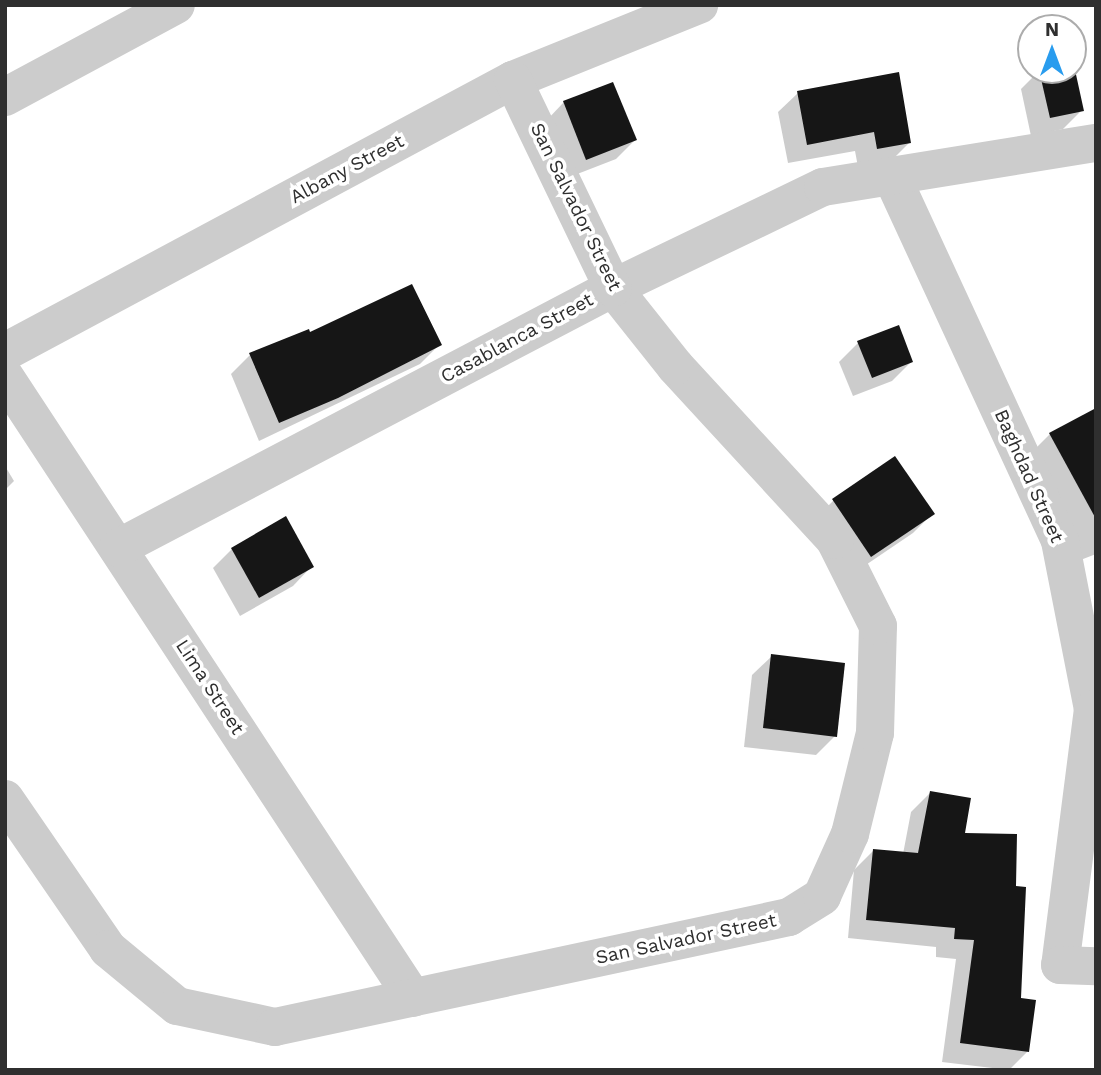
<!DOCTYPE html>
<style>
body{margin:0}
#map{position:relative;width:1101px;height:1075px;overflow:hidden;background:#fff;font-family:"Work Sans",sans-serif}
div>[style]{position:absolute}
.shadow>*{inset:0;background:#0003}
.building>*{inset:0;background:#161616}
.minor>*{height:38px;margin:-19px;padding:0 19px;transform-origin:19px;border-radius:19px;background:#ccc}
span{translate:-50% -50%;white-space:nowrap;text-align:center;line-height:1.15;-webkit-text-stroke:7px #fff;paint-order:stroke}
.street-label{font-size:19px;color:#2f2f2f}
.frame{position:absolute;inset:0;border:7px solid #2f2f2f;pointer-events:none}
.north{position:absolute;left:1017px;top:14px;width:70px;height:70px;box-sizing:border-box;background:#fff;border:2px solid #acacac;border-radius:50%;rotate:0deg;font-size:19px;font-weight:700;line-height:28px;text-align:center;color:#2f2f2f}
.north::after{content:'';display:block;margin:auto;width:24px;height:32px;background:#299cee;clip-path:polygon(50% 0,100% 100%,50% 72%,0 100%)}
</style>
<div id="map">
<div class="shadow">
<div style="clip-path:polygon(1040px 70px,1073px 70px,1082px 110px,1063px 129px,1031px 136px,1021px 89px)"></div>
<div style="clip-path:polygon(798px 93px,910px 142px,890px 162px,858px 167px,855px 151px,788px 163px,778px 112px)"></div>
<div style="clip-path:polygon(564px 102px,635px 140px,616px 159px,567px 178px,545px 122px)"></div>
<div style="clip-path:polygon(309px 334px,440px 344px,420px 364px,259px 441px,231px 374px,250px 355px)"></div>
<div style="clip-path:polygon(858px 343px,911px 362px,892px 381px,853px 396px,839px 362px)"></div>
<div style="clip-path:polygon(1096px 414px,1096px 554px,1078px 561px,1031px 453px,1050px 434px)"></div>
<div style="clip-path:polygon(895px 459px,932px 514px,913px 533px,851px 575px,814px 520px,833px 501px)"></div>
<div style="clip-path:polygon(5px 466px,14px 481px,5px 490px)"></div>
<div style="clip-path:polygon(232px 549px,312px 566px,293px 586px,240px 616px,213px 568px)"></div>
<div style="clip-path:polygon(772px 656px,835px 736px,816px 755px,744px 747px,752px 675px)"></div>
<div style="clip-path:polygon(930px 793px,1014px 888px,1019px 1000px,1027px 1052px,1009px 1070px,942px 1062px,956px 959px,936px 957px,936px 947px,848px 938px,854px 870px,873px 851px,903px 854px,911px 812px)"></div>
</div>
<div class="building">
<div style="clip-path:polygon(1039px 70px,1075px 70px,1084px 111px,1050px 118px)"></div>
<div style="clip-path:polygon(899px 72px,911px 143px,877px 149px,874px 132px,807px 145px,797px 91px)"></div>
<div style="clip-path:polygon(613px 82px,637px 140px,586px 160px,563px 101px)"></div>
<div style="clip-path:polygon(412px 284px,442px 345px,338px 398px,279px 423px,249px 353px,309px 329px,310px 332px)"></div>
<div style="clip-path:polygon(899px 325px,913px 362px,872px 378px,857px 341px)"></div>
<div style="clip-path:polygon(1096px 408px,1096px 519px,1049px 433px)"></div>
<div style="clip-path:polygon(895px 456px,935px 514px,871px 557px,832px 499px)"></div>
<div style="clip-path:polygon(286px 516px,314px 567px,259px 598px,231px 548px)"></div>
<div style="clip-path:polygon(771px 654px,845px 663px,837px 737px,763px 728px)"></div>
<div style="clip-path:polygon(930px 791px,971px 798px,965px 833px,1017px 834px,1016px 886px,1026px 887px,1021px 998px,1036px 1000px,1029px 1052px,960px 1043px,974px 940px,954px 939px,955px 928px,866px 920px,873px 849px,918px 853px)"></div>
</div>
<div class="minor">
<div style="left:5px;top:97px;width:194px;rotate:-28.3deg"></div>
<div style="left:893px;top:179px;width:399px;rotate:65.2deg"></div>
<div style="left:1060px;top:541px;width:171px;rotate:78.9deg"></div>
<div style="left:1093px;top:709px;width:258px;rotate:97.3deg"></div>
<div style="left:1060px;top:965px;width:36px;rotate:2deg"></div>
<div style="left:5px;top:352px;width:576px;rotate:-28.17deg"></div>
<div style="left:513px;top:80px;width:201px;rotate:-22deg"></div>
<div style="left:5px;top:377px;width:743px;rotate:56.69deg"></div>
<div style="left:118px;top:548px;width:559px;rotate:-27.71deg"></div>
<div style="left:613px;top:288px;width:233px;rotate:-25.7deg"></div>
<div style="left:823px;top:187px;width:277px;rotate:-9.2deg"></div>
<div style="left:5px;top:799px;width:182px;rotate:55.5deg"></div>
<div style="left:108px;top:949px;width:89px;rotate:39.6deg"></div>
<div style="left:177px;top:1006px;width:100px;rotate:12.1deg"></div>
<div style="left:275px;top:1027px;width:526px;rotate:-12.08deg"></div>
<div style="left:789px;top:917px;width:39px;rotate:-32deg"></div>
<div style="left:822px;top:896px;width:68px;rotate:-65.7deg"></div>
<div style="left:850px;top:834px;width:104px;rotate:-76.1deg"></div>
<div style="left:875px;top:733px;width:107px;rotate:-88.4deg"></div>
<div style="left:878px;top:626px;width:96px;rotate:-116.6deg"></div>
<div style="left:835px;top:540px;width:236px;rotate:-132.6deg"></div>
<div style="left:675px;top:366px;width:100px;rotate:-128.5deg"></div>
<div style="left:613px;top:288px;width:231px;rotate:-115.7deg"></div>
</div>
<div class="street-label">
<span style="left:347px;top:169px;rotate:-28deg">Albany Street</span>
<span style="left:576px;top:207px;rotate:64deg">San Salvador Street</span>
<span style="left:517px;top:338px;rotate:-28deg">Casablanca Street</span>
<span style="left:1029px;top:476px;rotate:66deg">Baghdad Street</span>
<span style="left:210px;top:687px;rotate:57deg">Lima Street</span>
<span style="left:686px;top:939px;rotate:-12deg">San Salvador Street</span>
</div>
<div class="frame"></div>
<div class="north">N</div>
</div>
